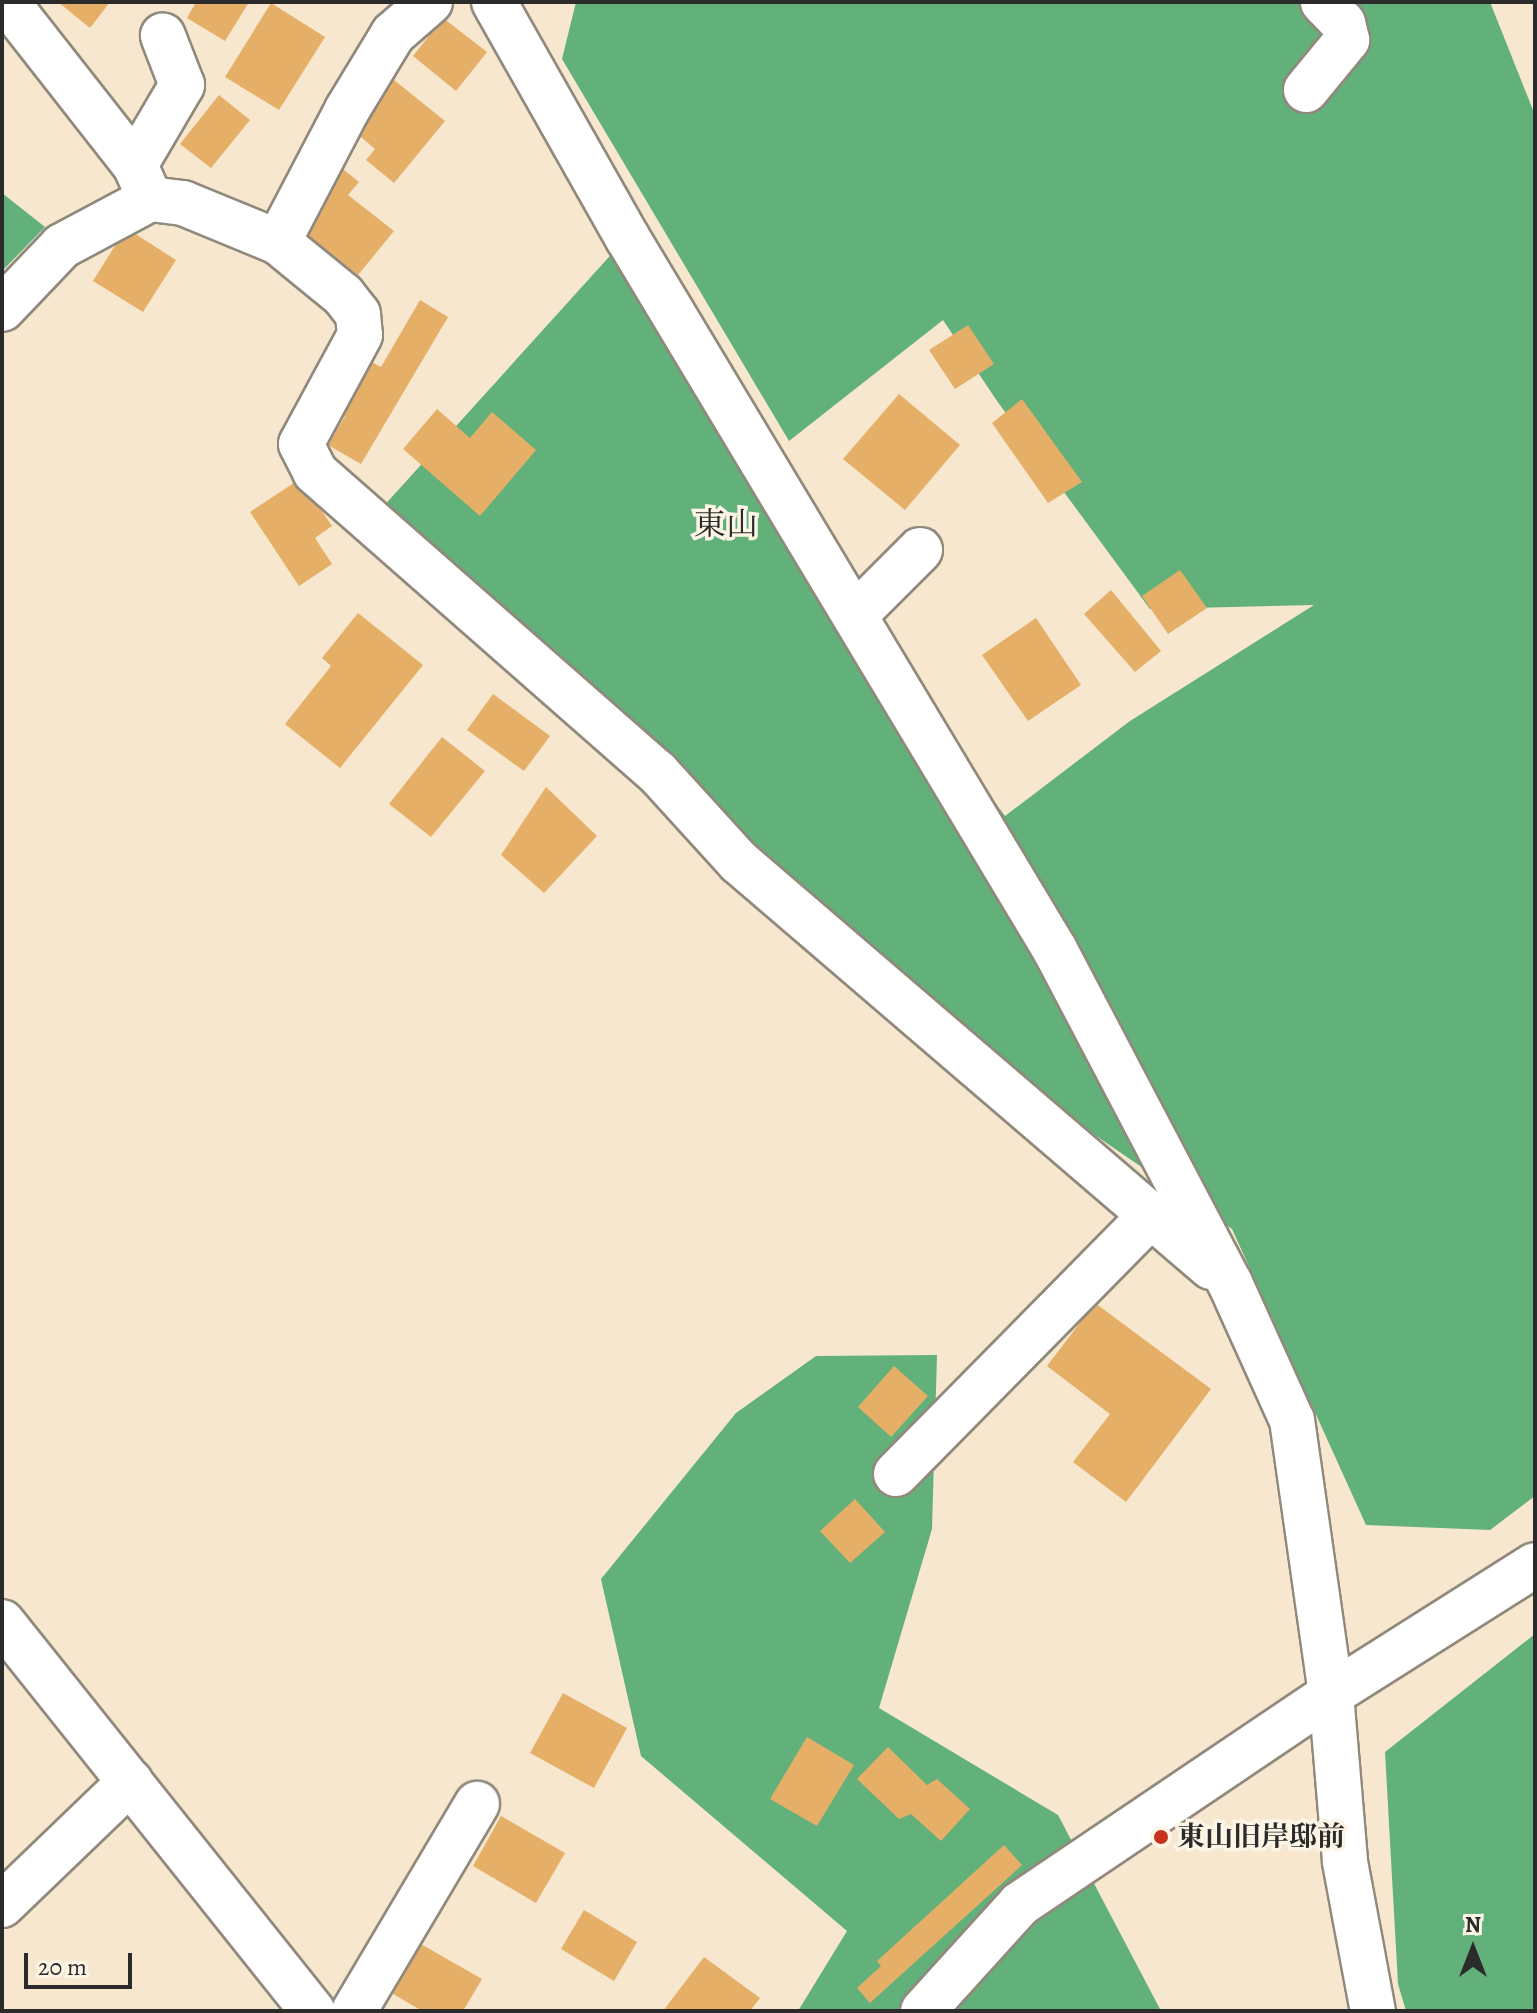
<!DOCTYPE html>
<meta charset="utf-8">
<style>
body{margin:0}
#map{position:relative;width:1537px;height:2013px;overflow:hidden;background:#f6e7ce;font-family:Alegreya,"Noto Serif JP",serif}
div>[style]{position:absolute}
.forest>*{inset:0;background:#62b07a}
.building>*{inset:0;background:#e5af68}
.roads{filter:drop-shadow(2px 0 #90897c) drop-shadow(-2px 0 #90897c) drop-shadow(0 2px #90897c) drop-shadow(0 -2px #90897c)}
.minor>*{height:44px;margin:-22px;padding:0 22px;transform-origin:22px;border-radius:22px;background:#fff}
.dots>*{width:22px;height:22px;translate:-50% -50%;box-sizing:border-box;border:4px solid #fcf5e5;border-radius:50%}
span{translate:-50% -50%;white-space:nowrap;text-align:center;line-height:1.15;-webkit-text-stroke:7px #fcf5e5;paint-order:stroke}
.poi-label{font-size:28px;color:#2b2b2b;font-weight:700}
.left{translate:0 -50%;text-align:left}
.quarter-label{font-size:32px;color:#2b2b2b}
.frame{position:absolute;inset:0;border:4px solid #2b2b2b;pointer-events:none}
.north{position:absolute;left:1433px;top:1909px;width:80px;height:80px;-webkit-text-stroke:6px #fcf5e5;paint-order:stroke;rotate:0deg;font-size:22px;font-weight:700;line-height:32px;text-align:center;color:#2b2b2b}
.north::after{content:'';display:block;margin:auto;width:28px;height:36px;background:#2b2b2b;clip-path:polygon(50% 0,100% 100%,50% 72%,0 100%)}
.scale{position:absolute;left:24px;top:1953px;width:108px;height:36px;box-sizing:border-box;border:4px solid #2b2b2b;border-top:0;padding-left:10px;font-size:24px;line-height:28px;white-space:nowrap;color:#2b2b2b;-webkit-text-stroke:6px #fcf5e5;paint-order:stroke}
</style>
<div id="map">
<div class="forest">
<div style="clip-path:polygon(576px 2px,1490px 2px,1535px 115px,1535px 1496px,1490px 1530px,1366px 1525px,1232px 1229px,917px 1013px,372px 519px,627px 237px,855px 615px,1005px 816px,1130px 721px,1314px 605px,1150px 609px,997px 401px,943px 320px,789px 441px,562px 59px)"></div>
<div style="clip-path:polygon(2px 193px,45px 227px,2px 271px)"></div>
<div style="clip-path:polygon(937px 1355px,932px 1529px,879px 1708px,1058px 1815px,1161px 2011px,798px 2011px,847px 1931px,641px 1756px,601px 1579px,736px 1413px,816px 1356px)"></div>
<div style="clip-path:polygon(1535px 1634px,1535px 2011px,1406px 2011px,1398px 1984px,1385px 1752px)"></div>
</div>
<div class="building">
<div style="clip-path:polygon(58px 2px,110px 2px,90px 28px)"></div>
<div style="clip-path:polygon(196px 2px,249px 2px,225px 41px,187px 18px)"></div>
<div style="clip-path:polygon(271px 3px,325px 37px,279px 110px,225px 77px)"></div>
<div style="clip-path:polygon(443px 18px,487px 52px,456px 91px,413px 56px)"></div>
<div style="clip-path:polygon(394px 80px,445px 121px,394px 183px,366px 160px,375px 149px,353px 130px)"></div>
<div style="clip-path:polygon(219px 95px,250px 120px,211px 168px,180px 144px)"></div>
<div style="clip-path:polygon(339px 166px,359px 182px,348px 195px,394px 231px,358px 275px,293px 224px)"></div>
<div style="clip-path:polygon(126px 228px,176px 260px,143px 312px,93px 281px)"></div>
<div style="clip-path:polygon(420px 300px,448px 317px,361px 464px,328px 445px,345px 416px,339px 410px,368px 360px,381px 367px)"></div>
<div style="clip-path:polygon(968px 325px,994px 364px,955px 389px,929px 350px)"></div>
<div style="clip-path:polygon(899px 394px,960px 445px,905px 510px,843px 459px)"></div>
<div style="clip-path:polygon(1022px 399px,1082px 482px,1048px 503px,992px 423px)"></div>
<div style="clip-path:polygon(437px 409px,470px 438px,492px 412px,536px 450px,480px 516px,403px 449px)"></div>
<div style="clip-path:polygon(300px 479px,332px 526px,315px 538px,332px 564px,299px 586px,250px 512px)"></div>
<div style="clip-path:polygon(1180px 570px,1207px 608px,1168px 634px,1142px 596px)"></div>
<div style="clip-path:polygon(1111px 590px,1161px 651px,1135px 672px,1084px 614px)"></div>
<div style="clip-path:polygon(358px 613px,423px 665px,340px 768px,285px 724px,331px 666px,322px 658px)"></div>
<div style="clip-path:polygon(1036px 618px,1081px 685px,1028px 721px,982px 655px)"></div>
<div style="clip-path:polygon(493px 694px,550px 736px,524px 771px,467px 730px)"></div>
<div style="clip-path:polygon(442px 737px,485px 771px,431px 837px,389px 804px)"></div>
<div style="clip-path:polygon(546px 787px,597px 836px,544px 893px,501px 855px)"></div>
<div style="clip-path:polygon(1095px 1303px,1211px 1389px,1126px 1502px,1073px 1462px,1110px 1414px,1047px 1366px)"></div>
<div style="clip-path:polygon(894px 1366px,928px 1396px,891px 1437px,858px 1407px)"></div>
<div style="clip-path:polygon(855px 1499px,885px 1532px,850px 1563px,820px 1531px)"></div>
<div style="clip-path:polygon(563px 1693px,627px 1728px,594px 1788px,530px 1753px)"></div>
<div style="clip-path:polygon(807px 1737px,854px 1765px,817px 1826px,770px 1799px)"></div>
<div style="clip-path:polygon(888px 1747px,927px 1785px,937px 1779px,970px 1809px,941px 1841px,911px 1814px,899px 1819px,857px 1779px)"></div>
<div style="clip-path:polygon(501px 1816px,565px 1853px,536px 1903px,473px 1866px)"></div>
<div style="clip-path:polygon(1004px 1845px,1022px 1865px,870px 2003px,857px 1988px,881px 1966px,877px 1961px)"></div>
<div style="clip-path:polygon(584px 1910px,637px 1942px,614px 1981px,561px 1949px)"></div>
<div style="clip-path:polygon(419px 1943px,482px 1979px,463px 2011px,422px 2011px,390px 1992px)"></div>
<div style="clip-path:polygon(704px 1957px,760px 1998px,750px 2011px,663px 2011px)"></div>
</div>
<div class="roads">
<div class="minor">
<div style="left:7px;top:2px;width:207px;rotate:51.9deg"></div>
<div style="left:135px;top:165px;width:37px;rotate:66deg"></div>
<div style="left:494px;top:2px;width:270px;rotate:60.5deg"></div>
<div style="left:627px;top:237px;width:832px;rotate:59.02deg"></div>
<div style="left:1055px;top:950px;width:376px;rotate:62.3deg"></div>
<div style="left:1230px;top:1283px;width:150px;rotate:65.7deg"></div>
<div style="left:1292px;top:1420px;width:277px;rotate:81.9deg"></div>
<div style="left:1331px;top:1694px;width:169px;rotate:85.2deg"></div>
<div style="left:1345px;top:1862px;width:152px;rotate:79.4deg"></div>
<div style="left:1306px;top:90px;width:65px;rotate:-50.6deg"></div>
<div style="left:1347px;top:40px;width:17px;rotate:-103deg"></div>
<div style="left:1343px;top:23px;width:29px;rotate:-134deg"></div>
<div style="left:135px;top:165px;width:93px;rotate:-59.6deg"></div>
<div style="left:182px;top:85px;width:53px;rotate:-111.2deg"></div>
<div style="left:278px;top:242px;width:149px;rotate:-62.4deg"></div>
<div style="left:347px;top:110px;width:89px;rotate:-58.8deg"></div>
<div style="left:393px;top:34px;width:49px;rotate:-40.9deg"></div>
<div style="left:2px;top:309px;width:87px;rotate:-46.4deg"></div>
<div style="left:62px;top:246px;width:100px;rotate:-28.1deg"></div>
<div style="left:150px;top:199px;width:33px;rotate:7deg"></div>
<div style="left:183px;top:203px;width:103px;rotate:22.3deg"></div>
<div style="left:278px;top:242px;width:84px;rotate:39.2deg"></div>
<div style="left:343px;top:295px;width:24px;rotate:52deg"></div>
<div style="left:358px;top:314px;width:21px;rotate:85deg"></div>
<div style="left:360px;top:335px;width:124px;rotate:118.4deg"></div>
<div style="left:301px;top:444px;width:31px;rotate:63deg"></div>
<div style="left:315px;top:472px;width:455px;rotate:41.3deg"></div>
<div style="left:657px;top:772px;width:122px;rotate:47.7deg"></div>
<div style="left:739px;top:862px;width:622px;rotate:40.63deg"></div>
<div style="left:855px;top:615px;width:92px;rotate:-45deg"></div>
<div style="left:896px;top:1474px;width:363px;rotate:-45.4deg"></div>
<div style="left:2px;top:1622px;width:498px;rotate:51.4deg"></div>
<div style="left:2px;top:1905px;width:178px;rotate:-43.9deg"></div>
<div style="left:354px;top:2011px;width:241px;rotate:-59.3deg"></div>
<div style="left:923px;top:2011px;width:144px;rotate:-47.8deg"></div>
<div style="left:1020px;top:1904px;width:375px;rotate:-34deg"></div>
<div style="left:1331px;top:1694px;width:241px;rotate:-32.3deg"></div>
</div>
</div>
<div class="dots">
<div style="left:1161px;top:1837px;background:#c8321e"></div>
</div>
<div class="poi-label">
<span class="left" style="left:1177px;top:1837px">東山旧岸邸前</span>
</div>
<div class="quarter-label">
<span style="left:726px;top:524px">東山</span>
</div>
<div class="frame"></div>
<div class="north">N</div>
<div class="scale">20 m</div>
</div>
